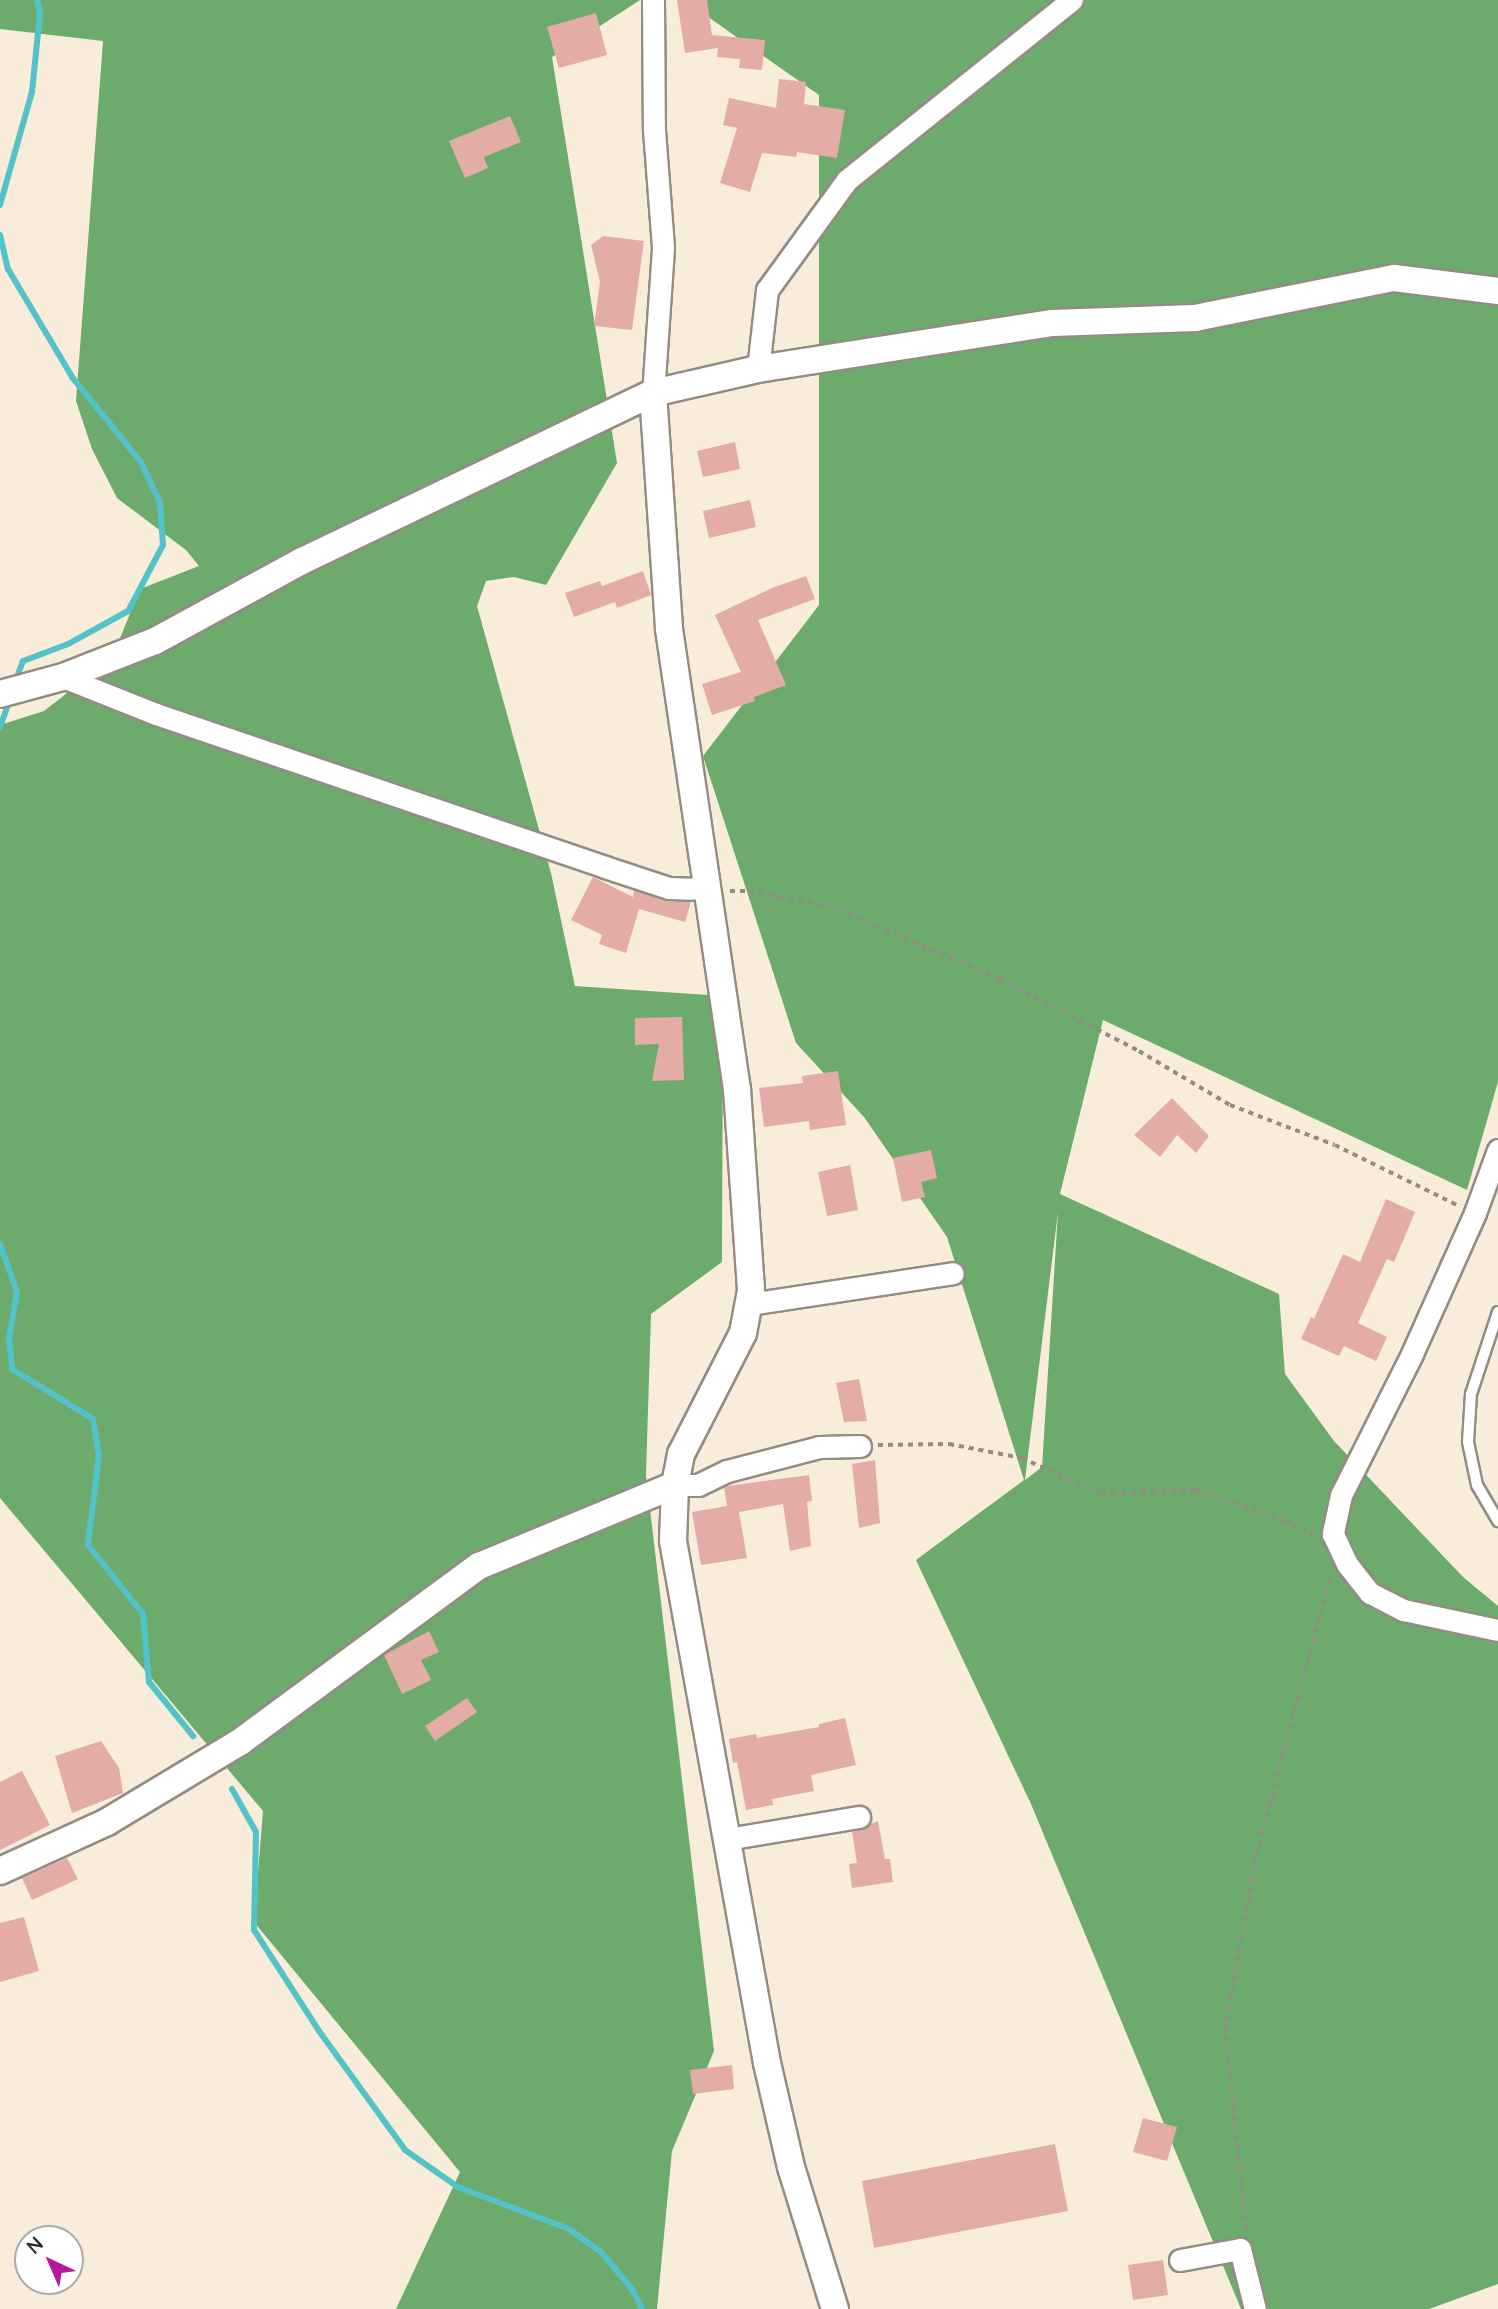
<!DOCTYPE html>
<style>
body{margin:0}
#map{position:relative;width:1498px;height:2309px;overflow:hidden;background:#f8ecdb;font-family:"Architects Daughter",sans-serif}
div>[style]{position:absolute}
.forest>*{inset:0;background:#6dab6c}
.stream>*{height:6px;margin:-3px;padding:0 3px;transform-origin:3px;border-radius:3px;background:#54c2c9}
.building>*{inset:0;background:#e4aca6}
.path>*{height:3.5px;margin-top:-1.75px;transform-origin:0;background:repeating-linear-gradient(90deg,#928c83 0 5px,transparent 0 10px)}
.roads{filter:drop-shadow(2px 0 #928c83) drop-shadow(-2px 0 #928c83) drop-shadow(0 2px #928c83) drop-shadow(0 -2px #928c83)}
.service>*{height:10px;margin:-5px;padding:0 5px;transform-origin:5px;border-radius:5px;background:#fff}
.minor>*{height:21px;margin:-10.5px;padding:0 10.5px;transform-origin:10.5px;border-radius:10.5px;background:#fff}
.tertiary>*{height:26px;margin:-13px;padding:0 13px;transform-origin:13px;border-radius:13px;background:#fff}
span{translate:-50% -50%;white-space:nowrap;text-align:center;line-height:1.15;-webkit-text-stroke:6px #fff;paint-order:stroke}
.north{position:absolute;left:14px;top:2225px;width:70px;height:70px;box-sizing:border-box;background:#fff;border:2px solid #aaa;border-radius:50%;rotate:316deg;font-size:19px;font-weight:700;line-height:28px;text-align:center;color:#2b2b2b}
.north::after{content:'';display:block;margin:auto;width:24px;height:32px;background:#b5179e;clip-path:polygon(50% 0,100% 100%,50% 72%,0 100%)}
</style>
<div id="map">
<div class="forest">
<div style="clip-path:polygon(0 0,640px 0,552px 57px,617px 463px,546px 585px,514px 577px,486px 581px,477px 606px,551px 873px,575px 986px,723px 996px,722px 1262px,651px 1314px,646px 1475px,714px 2051px,672px 2151px,657px 2309px,396px 2309px,460px 2172px,254px 1922px,263px 1811px,0 1498px,0 725px,44px 711px,112px 658px,140px 589px,199px 566px,186px 550px,117px 498px,92px 449px,76px 401px,103px 41px,0 29px)"></div>
<div style="clip-path:polygon(evenodd,684px 0,1498px 0,1498px 1082px,1467px 1190px,1103px 1020px,1060px 1194px,1279px 1294px,1285px 1374px,1334px 1441px,1463px 1577px,1498px 1606px,1498px 2284px,1429px 2309px,1241px 2309px,1031px 1804px,916px 1560px,1024px 1480px,947px 1237px,864px 1117px,796px 1043px,703px 756px,819px 605px,819px 95px,684px 0,1058px 1212px,1042px 1467px,1025px 1480px,1058px 1212px)"></div>
</div>
<div class="stream">
<div style="left:0;top:205px;width:117px;rotate:-74.2deg"></div>
<div style="left:32px;top:92px;width:79px;rotate:-84.2deg"></div>
<div style="left:40px;top:13px;width:13px;rotate:-103deg"></div>
<div style="left:0;top:235px;width:35px;rotate:77deg"></div>
<div style="left:8px;top:269px;width:126px;rotate:59.3deg"></div>
<div style="left:72px;top:377px;width:109px;rotate:50.9deg"></div>
<div style="left:141px;top:462px;width:45px;rotate:65.1deg"></div>
<div style="left:160px;top:503px;width:42px;rotate:85.9deg"></div>
<div style="left:163px;top:545px;width:75px;rotate:117.9deg"></div>
<div style="left:128px;top:611px;width:68px;rotate:151.2deg"></div>
<div style="left:68px;top:644px;width:48px;rotate:159.3deg"></div>
<div style="left:23px;top:661px;width:22px;rotate:111deg"></div>
<div style="left:0;top:727px;width:30px;rotate:-70deg"></div>
<div style="left:0;top:1244px;width:51px;rotate:70.5deg"></div>
<div style="left:17px;top:1292px;width:47px;rotate:99.9deg"></div>
<div style="left:9px;top:1338px;width:31px;rotate:84deg"></div>
<div style="left:12px;top:1369px;width:95px;rotate:31.7deg"></div>
<div style="left:93px;top:1419px;width:36px;rotate:81deg"></div>
<div style="left:99px;top:1455px;width:91px;rotate:97deg"></div>
<div style="left:88px;top:1545px;width:88px;rotate:51.4deg"></div>
<div style="left:143px;top:1614px;width:68px;rotate:85deg"></div>
<div style="left:149px;top:1682px;width:70px;rotate:50.8deg"></div>
<div style="left:232px;top:1789px;width:49px;rotate:60.8deg"></div>
<div style="left:256px;top:1832px;width:98px;rotate:91.2deg"></div>
<div style="left:254px;top:1930px;width:120px;rotate:57.2deg"></div>
<div style="left:319px;top:2031px;width:147px;rotate:54.1deg"></div>
<div style="left:405px;top:2150px;width:65px;rotate:34.9deg"></div>
<div style="left:458px;top:2187px;width:119px;rotate:20.7deg"></div>
<div style="left:569px;top:2229px;width:39px;rotate:36deg"></div>
<div style="left:601px;top:2252px;width:48px;rotate:50deg"></div>
<div style="left:632px;top:2289px;width:22px;rotate:63deg"></div>
</div>
<div class="building">
<div style="clip-path:polygon(677px 0,707px 0,712px 35px,765px 40px,762px 70px,739px 68px,740px 59px,717px 57px,718px 48px,685px 53px)"></div>
<div style="clip-path:polygon(596px 13px,607px 55px,559px 68px,547px 27px)"></div>
<div style="clip-path:polygon(779px 79px,806px 82px,804px 104px,845px 110px,837px 158px,797px 152px,796px 157px,762px 153px,750px 192px,720px 183px,737px 128px,723px 125px,729px 98px,776px 108px)"></div>
<div style="clip-path:polygon(510px 116px,521px 142px,484px 157px,488px 168px,465px 178px,449px 141px)"></div>
<div style="clip-path:polygon(603px 236px,644px 241px,632px 330px,594px 326px,600px 282px,591px 245px)"></div>
<div style="clip-path:polygon(735px 442px,740px 469px,703px 477px,697px 451px)"></div>
<div style="clip-path:polygon(750px 500px,756px 527px,709px 538px,703px 511px)"></div>
<div style="clip-path:polygon(643px 571px,651px 595px,617px 608px,615px 602px,574px 617px,565px 593px,600px 581px,602px 586px)"></div>
<div style="clip-path:polygon(806px 576px,815px 599px,758px 620px,786px 685px,754px 697px,755px 701px,712px 715px,702px 684px,741px 672px,715px 615px,772px 588px)"></div>
<div style="clip-path:polygon(593px 877px,633px 897px,634px 890px,665px 901px,691px 902px,685px 922px,639px 909px,626px 953px,599px 944px,602px 935px,571px 920px)"></div>
<div style="clip-path:polygon(682px 1017px,684px 1080px,652px 1081px,659px 1044px,635px 1045px,635px 1018px)"></div>
<div style="clip-path:polygon(838px 1071px,846px 1125px,810px 1130px,809px 1121px,764px 1127px,759px 1088px,803px 1083px,802px 1076px)"></div>
<div style="clip-path:polygon(1172px 1098px,1209px 1136px,1196px 1153px,1177px 1135px,1160px 1157px,1134px 1135px)"></div>
<div style="clip-path:polygon(931px 1150px,937px 1178px,921px 1182px,925px 1197px,902px 1202px,893px 1158px)"></div>
<div style="clip-path:polygon(850px 1165px,858px 1210px,827px 1216px,818px 1172px)"></div>
<div style="clip-path:polygon(1386px 1199px,1415px 1212px,1394px 1262px,1387px 1259px,1358px 1323px,1387px 1337px,1376px 1361px,1344px 1346px,1339px 1356px,1301px 1339px,1311px 1317px,1314px 1319px,1343px 1254px,1360px 1262px)"></div>
<div style="clip-path:polygon(859px 1379px,867px 1421px,844px 1422px,836px 1383px)"></div>
<div style="clip-path:polygon(875px 1460px,880px 1523px,859px 1528px,852px 1464px)"></div>
<div style="clip-path:polygon(809px 1475px,812px 1501px,807px 1502px,811px 1546px,790px 1551px,783px 1504px,739px 1512px,747px 1558px,701px 1565px,692px 1512px,727px 1506px,724px 1487px,727px 1486px)"></div>
<div style="clip-path:polygon(429px 1631px,439px 1652px,421px 1660px,431px 1680px,402px 1694px,384px 1655px)"></div>
<div style="clip-path:polygon(467px 1698px,477px 1712px,435px 1741px,425px 1726px)"></div>
<div style="clip-path:polygon(845px 1718px,856px 1765px,811px 1775px,814px 1791px,772px 1799px,773px 1805px,746px 1810px,737px 1762px,733px 1763px,729px 1739px,756px 1734px,757px 1738px,819px 1727px,819px 1724px)"></div>
<div style="clip-path:polygon(101px 1741px,119px 1768px,123px 1793px,72px 1813px,55px 1756px)"></div>
<div style="clip-path:polygon(22px 1771px,50px 1825px,0 1850px,0 1782px)"></div>
<div style="clip-path:polygon(878px 1821px,885px 1859px,890px 1859px,893px 1882px,852px 1888px,849px 1864px,857px 1863px,852px 1832px)"></div>
<div style="clip-path:polygon(67px 1858px,78px 1879px,32px 1900px,22px 1878px)"></div>
<div style="clip-path:polygon(24px 1917px,39px 1971px,0 1982px,0 1923px)"></div>
<div style="clip-path:polygon(732px 2065px,734px 2089px,693px 2094px,690px 2070px)"></div>
<div style="clip-path:polygon(1143px 2118px,1177px 2127px,1167px 2161px,1133px 2152px)"></div>
<div style="clip-path:polygon(1055px 2144px,1068px 2211px,874px 2248px,862px 2181px)"></div>
<div style="clip-path:polygon(1163px 2260px,1168px 2295px,1133px 2300px,1128px 2265px)"></div>
</div>
<div class="path">
<div style="left:730px;top:891px;width:19px"></div>
<div style="left:749px;top:891px;width:82px;rotate:10.5deg"></div>
<div style="left:830px;top:906px;width:184px;rotate:23.4deg"></div>
<div style="left:999px;top:979px;width:157px;rotate:27.2deg"></div>
<div style="left:1139px;top:1051px;width:106px;rotate:30.7deg"></div>
<div style="left:1230px;top:1105px;width:112px;rotate:20.9deg"></div>
<div style="left:1335px;top:1145px;width:136px;rotate:26.2deg"></div>
<div style="left:878px;top:1445px;width:71px;rotate:-0.8deg"></div>
<div style="left:949px;top:1444px;width:74px;rotate:10.9deg"></div>
<div style="left:1022px;top:1458px;width:87px;rotate:24.5deg"></div>
<div style="left:1101px;top:1494px;width:95px;rotate:-2.4deg"></div>
<div style="left:1196px;top:1490px;width:93px;rotate:18.8deg"></div>
<div style="left:1284px;top:1520px;width:34px;rotate:27deg"></div>
<div style="left:1246px;top:2230px;width:201px;rotate:-96deg"></div>
<div style="left:1225px;top:2030px;width:178px;rotate:-80deg"></div>
<div style="left:1256px;top:1855px;width:289px;rotate:-75.1deg"></div>
</div>
<div class="roads">
<div class="service">
<div style="left:1498px;top:1312px;width:86px;rotate:108.2deg"></div>
<div style="left:1471px;top:1394px;width:48px;rotate:93.6deg"></div>
<div style="left:1468px;top:1442px;width:44px;rotate:78.2deg"></div>
<div style="left:1477px;top:1485px;width:42px;rotate:59.7deg"></div>
</div>
<div class="minor">
<div style="left:653px;top:0;width:130px;rotate:89.6deg"></div>
<div style="left:654px;top:130px;width:118px;rotate:85.6deg"></div>
<div style="left:663px;top:248px;width:145px;rotate:93.9deg"></div>
<div style="left:758px;top:369px;width:80px;rotate:-83.5deg"></div>
<div style="left:767px;top:290px;width:136px;rotate:-54deg"></div>
<div style="left:847px;top:180px;width:288px;rotate:-38.7deg"></div>
<div style="left:63px;top:677px;width:100px;rotate:21.7deg"></div>
<div style="left:156px;top:714px;width:474px;rotate:18.8deg"></div>
<div style="left:605px;top:867px;width:67px;rotate:18.2deg"></div>
<div style="left:669px;top:888px;width:23px;rotate:2deg"></div>
<div style="left:1498px;top:1150px;width:67px;rotate:110.1deg"></div>
<div style="left:1475px;top:1213px;width:154px;rotate:114.1deg"></div>
<div style="left:1412px;top:1354px;width:158px;rotate:116.7deg"></div>
<div style="left:1341px;top:1495px;width:40px;rotate:102deg"></div>
<div style="left:1333px;top:1534px;width:33px;rotate:65deg"></div>
<div style="left:1347px;top:1564px;width:37px;rotate:52deg"></div>
<div style="left:1370px;top:1593px;width:37px;rotate:27deg"></div>
<div style="left:1403px;top:1610px;width:97px;rotate:11.9deg"></div>
<div style="left:749px;top:1304px;width:206px;rotate:-8.6deg"></div>
<div style="left:675px;top:1485px;width:23px"></div>
<div style="left:698px;top:1485px;width:32px;rotate:-26deg"></div>
<div style="left:727px;top:1471px;width:95px;rotate:-14.6deg"></div>
<div style="left:819px;top:1447px;width:41px;rotate:-1.4deg"></div>
<div style="left:727px;top:1839px;width:134px;rotate:-9.5deg"></div>
<div style="left:1180px;top:2260px;width:61px;rotate:-10.4deg"></div>
<div style="left:1240px;top:2249px;width:62px;rotate:76deg"></div>
</div>
<div class="tertiary">
<div style="left:653px;top:393px;width:237px;rotate:86.1deg"></div>
<div style="left:669px;top:629px;width:465px;rotate:81.6deg"></div>
<div style="left:737px;top:1089px;width:202px;rotate:86deg"></div>
<div style="left:751px;top:1291px;width:43px;rotate:100.8deg"></div>
<div style="left:743px;top:1333px;width:136px;rotate:117.1deg"></div>
<div style="left:681px;top:1454px;width:32px;rotate:101deg"></div>
<div style="left:675px;top:1485px;width:56px;rotate:92deg"></div>
<div style="left:673px;top:1541px;width:530px;rotate:79.79deg"></div>
<div style="left:767px;top:2063px;width:107px;rotate:77deg"></div>
<div style="left:791px;top:2167px;width:149px;rotate:72.8deg"></div>
<div style="left:0;top:694px;width:65px;rotate:-15.1deg"></div>
<div style="left:63px;top:677px;width:99px;rotate:-21.4deg"></div>
<div style="left:155px;top:641px;width:167px;rotate:-28.6deg"></div>
<div style="left:302px;top:561px;width:389px;rotate:-25.6deg"></div>
<div style="left:653px;top:393px;width:108px;rotate:-12.9deg"></div>
<div style="left:758px;top:369px;width:298px;rotate:-8.9deg"></div>
<div style="left:1052px;top:323px;width:143px;rotate:-2deg"></div>
<div style="left:1195px;top:318px;width:203px;rotate:-11.4deg"></div>
<div style="left:1394px;top:278px;width:105px;rotate:7.1deg"></div>
<div style="left:0;top:1871px;width:118px;rotate:-24.6deg"></div>
<div style="left:107px;top:1822px;width:155px;rotate:-31deg"></div>
<div style="left:240px;top:1742px;width:297px;rotate:-36.4deg"></div>
<div style="left:479px;top:1566px;width:212px;rotate:-22.5deg"></div>
</div>
</div>
<div class="north">N</div>
</div>
